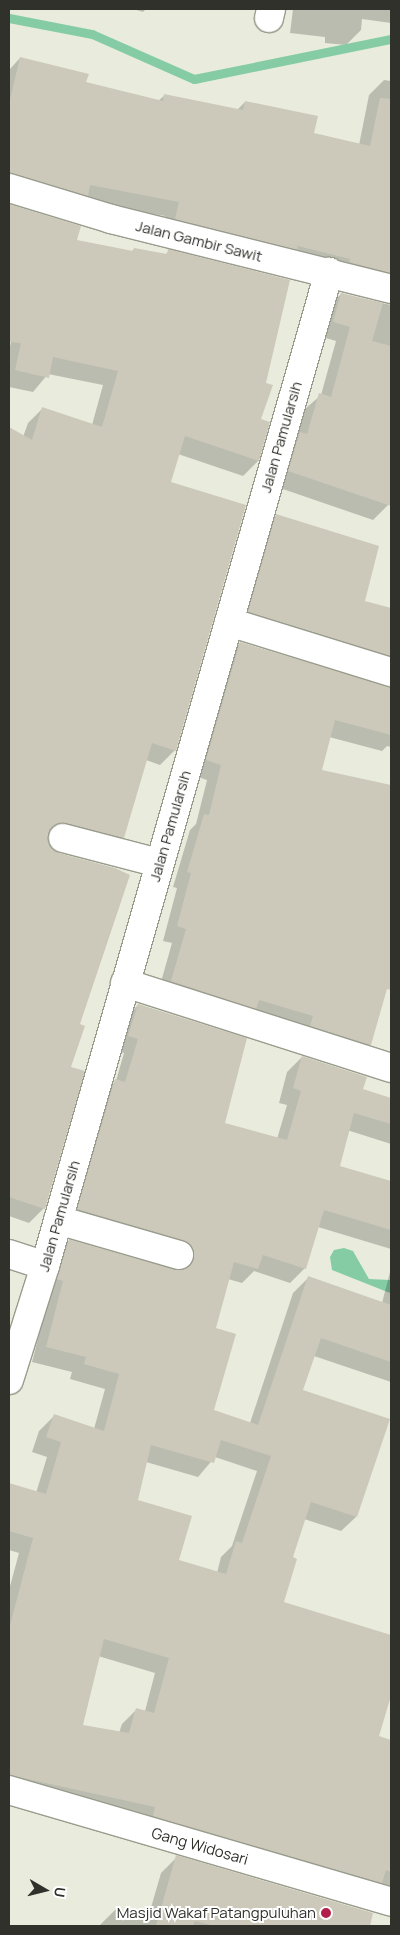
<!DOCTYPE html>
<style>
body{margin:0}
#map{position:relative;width:400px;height:1935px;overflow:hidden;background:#e9ecdc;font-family:Manrope,sans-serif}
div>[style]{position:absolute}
.water>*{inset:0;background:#85cca4}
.shadow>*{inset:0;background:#0003}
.stream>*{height:9px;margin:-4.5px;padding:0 4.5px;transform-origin:4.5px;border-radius:4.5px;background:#85cca4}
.building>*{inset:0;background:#cdc9ba}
.roads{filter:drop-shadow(1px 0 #999c8d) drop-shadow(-1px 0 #999c8d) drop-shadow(0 1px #999c8d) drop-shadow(0 -1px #999c8d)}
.minor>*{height:28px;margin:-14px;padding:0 14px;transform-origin:14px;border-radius:14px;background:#fff}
.dots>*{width:14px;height:14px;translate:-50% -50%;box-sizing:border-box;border:2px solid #fff;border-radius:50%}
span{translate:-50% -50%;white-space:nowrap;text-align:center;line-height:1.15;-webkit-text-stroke:4px #fff;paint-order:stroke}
.street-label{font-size:15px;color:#30312b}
.poi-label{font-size:15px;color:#30312b}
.right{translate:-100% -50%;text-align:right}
.frame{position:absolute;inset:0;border:10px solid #30312b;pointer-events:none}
.north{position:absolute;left:20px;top:1865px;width:50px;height:50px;-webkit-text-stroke:4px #fff;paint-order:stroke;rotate:98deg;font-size:14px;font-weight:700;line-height:20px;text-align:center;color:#30312b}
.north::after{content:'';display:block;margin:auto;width:18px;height:22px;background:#30312b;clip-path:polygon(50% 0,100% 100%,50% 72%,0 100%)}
</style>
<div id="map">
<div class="water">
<div style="clip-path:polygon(344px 1248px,353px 1251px,369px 1279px,390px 1280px,390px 1293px,332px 1270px,330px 1257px,334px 1250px)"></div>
</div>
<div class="shadow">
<div style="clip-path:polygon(133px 9px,146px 9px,143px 12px)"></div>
<div style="clip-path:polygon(293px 9px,391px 9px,391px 23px,362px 19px,361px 30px,346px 45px,325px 43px,325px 37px,290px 33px)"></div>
<div style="clip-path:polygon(20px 58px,85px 83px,158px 101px,165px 95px,237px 110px,245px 102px,312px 134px,359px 145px,369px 95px,384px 80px,391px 81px,391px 491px,388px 505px,373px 520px,274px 486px,285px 448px,296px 437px,305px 409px,321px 395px,336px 341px,319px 336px,326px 309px,341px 294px,391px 305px,387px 292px,161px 234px,165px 216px,9px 191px,9px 70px)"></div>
<div style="clip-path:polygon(9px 206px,79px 227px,76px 241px,131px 252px,134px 249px,165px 255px,169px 251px,265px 383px,259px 419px,268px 423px,258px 461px,243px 476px,178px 454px,170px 483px,175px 750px,160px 765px,146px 760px,123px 837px,108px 852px,47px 838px,78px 1025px,44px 1208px,29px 1223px,9px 1216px,9px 429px,23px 437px,28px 423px,43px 408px,92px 425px,103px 385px,48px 374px,33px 392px,9px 387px,9px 351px,22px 290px,9px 287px)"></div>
<div style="clip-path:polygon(276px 516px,363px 602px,391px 610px,391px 747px,387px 746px,382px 751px,329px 737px,320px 771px,364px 823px,391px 831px,391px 971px,370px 1045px,355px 1059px,157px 996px,172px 943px,163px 941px,177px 888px,173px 887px,190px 830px,196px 824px,207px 780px,192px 775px,225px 658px,240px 643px,391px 687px,388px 677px,234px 626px,262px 530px)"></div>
<div style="clip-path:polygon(evenodd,138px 1005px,224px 1124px,277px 1139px,287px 1105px,279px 1103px,287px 1072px,302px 1057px,361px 1090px,391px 1099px,391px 1144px,347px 1130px,339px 1167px,391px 1183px,391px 1249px,318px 1227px,305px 1268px,290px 1283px,254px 1271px,242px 1283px,228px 1279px,215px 1329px,212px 1411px,250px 1423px,293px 1293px,308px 1278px,382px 1303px,391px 1268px,391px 1382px,314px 1356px,301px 1391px,356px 1517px,341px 1531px,304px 1519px,291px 1558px,282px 1603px,391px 1636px,391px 1691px,377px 1737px,391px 1741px,391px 1891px,9px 1793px,9px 1590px,19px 1553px,9px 1550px,9px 1484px,36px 1493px,47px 1457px,32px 1452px,39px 1431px,54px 1416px,94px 1429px,105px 1389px,70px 1379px,72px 1372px,32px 1362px,49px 1296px,54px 1256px,69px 1241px,179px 1270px,176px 1259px,63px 1224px,100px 1096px,116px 1081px,124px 1053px,114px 1050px,123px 1020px,138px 1005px,215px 1457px,257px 1471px,232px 1546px,221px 1557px,217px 1573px,178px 1561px,137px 1500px,146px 1462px,198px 1477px,215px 1457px,138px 1005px,98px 1656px,155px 1673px,145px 1711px,137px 1709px,122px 1724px,119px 1733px,81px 1726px,98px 1656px)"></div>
<div style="clip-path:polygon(177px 1857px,372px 1914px,368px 1926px,99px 1926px,116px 1909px,148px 1918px,161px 1873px)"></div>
</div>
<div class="stream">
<div style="left:9px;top:18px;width:85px;rotate:10.9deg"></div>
<div style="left:92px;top:34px;width:111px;rotate:23.8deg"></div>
<div style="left:194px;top:79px;width:201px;rotate:-11.5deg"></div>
</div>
<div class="building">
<div style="clip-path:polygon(20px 57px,89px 74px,86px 82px,163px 101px,164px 94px,243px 110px,245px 101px,318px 116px,314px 133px,370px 146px,380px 98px,391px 99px,391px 273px,349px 262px,350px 259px,298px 246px,297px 250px,175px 219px,179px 202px,90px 185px,88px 196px,9px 173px,9px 104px)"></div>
<div style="clip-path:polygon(9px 204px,81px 226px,77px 240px,133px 251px,134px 248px,167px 254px,168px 249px,290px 280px,266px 383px,273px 385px,261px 419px,270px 422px,259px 461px,185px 436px,171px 482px,246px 505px,176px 751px,152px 743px,124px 838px,66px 823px,52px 827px,48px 834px,48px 843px,59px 853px,115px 868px,130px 875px,80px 1024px,85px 1026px,71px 1067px,85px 1071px,45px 1209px,9px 1197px,9px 427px,32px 440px,42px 407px,102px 427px,118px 371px,53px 357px,49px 378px,15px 370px,21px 343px,9px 342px)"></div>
<div style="clip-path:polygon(341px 293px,383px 303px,372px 341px,391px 346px,391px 506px,288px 471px,300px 432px,307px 434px,319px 393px,331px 397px,350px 327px,333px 322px)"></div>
<div style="clip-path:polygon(276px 514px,379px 546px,365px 601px,391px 608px,391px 656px,248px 612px)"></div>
<div style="clip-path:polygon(240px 642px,391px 687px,391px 735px,335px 720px,322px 770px,391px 785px,391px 990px,387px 989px,371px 1045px,310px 1026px,313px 1016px,259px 1000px,256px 1009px,171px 981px,186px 929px,177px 926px,191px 873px,187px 872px,204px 814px,209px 815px,221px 765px,206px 760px)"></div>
<div style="clip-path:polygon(evenodd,138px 1004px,247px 1038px,225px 1123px,287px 1140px,301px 1091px,293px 1088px,302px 1056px,367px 1077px,363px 1089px,391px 1098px,391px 1124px,354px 1113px,340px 1166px,391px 1181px,391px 1230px,324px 1210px,306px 1269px,263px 1255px,258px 1269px,234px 1262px,216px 1328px,236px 1334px,214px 1410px,258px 1425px,308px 1276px,391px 1305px,391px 1362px,321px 1338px,303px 1390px,390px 1419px,357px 1517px,311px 1502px,293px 1557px,297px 1559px,284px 1602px,391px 1635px,391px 1696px,379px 1736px,391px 1740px,391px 1872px,386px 1870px,382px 1883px,153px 1816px,155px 1807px,9px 1775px,9px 1629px,33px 1538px,9px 1531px,9px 1483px,46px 1494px,61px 1442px,46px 1437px,54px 1414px,104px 1431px,119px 1374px,84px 1364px,86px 1357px,46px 1347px,63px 1281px,57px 1279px,69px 1239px,175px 1270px,189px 1267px,194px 1259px,191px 1245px,183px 1240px,77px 1209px,115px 1079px,125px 1082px,138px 1039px,128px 1036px,138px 1004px,221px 1440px,271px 1456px,242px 1543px,236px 1541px,226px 1574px,179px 1560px,192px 1516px,138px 1500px,151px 1445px,214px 1463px,221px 1440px,138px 1004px,104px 1639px,169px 1658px,154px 1713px,136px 1708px,129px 1733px,83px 1725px,104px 1639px)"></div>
<div style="clip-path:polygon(176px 1855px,373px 1913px,370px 1926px,215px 1926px,195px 1921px,193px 1926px,156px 1926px)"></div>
</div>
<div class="roads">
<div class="minor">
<div style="left:269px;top:18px;width:9px;rotate:-77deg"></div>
<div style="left:9px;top:188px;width:107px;rotate:16.9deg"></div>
<div style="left:111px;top:219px;width:289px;rotate:14deg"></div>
<div style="left:229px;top:622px;width:170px;rotate:17.2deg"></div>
<div style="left:63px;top:838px;width:99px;rotate:14.6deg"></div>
<div style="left:125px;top:983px;width:279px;rotate:17.7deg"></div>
<div style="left:58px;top:1220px;width:126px;rotate:16.1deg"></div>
<div style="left:9px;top:1254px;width:38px;rotate:18deg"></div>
<div style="left:9px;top:1380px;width:120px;rotate:-72.5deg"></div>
<div style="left:45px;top:1266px;width:1034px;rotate:-74.05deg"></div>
<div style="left:9px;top:1790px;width:398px;rotate:16.3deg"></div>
</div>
</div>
<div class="dots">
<div style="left:326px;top:1913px;background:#b11f4a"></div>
</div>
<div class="street-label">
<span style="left:199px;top:241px;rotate:14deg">Jalan Gambir Sawit</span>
<span style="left:281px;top:437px;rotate:-74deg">Jalan Pamularsih</span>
<span style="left:170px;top:826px;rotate:-74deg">Jalan Pamularsih</span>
<span style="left:59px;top:1216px;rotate:-74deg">Jalan Pamularsih</span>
<span style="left:200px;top:1846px;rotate:16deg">Gang Widosari</span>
</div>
<div class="poi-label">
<span class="right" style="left:316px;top:1913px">Masjid Wakaf Patangpuluhan</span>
</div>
<div class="frame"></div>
<div class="north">U</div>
</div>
